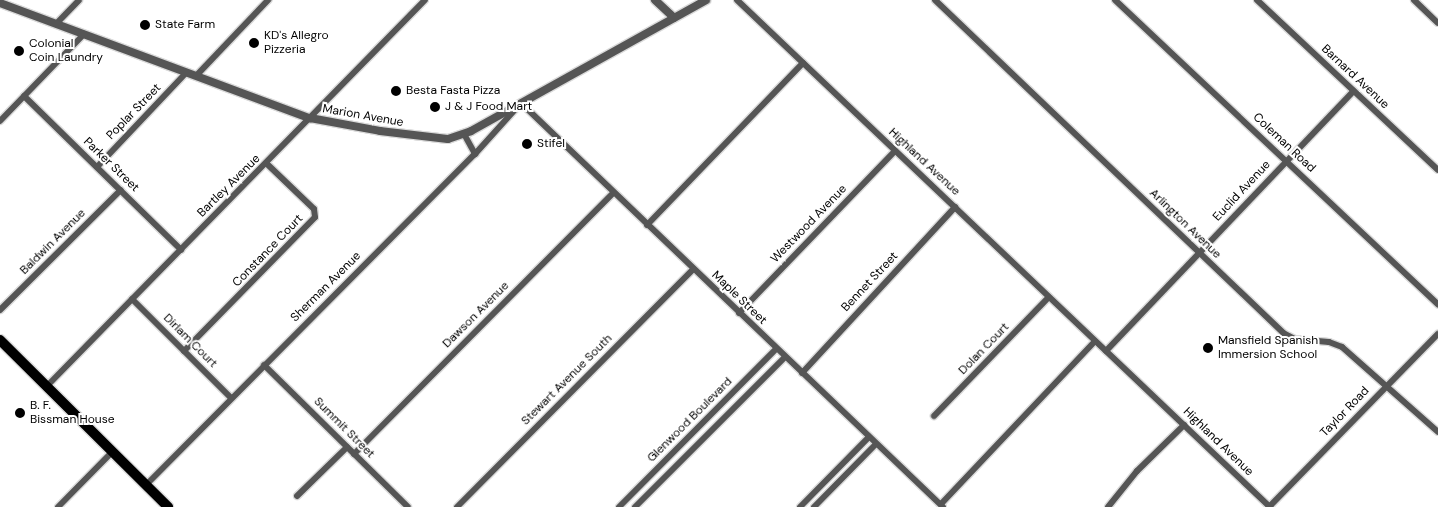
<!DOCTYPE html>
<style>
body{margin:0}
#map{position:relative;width:1438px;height:507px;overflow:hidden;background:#fff;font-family:"DM Sans",sans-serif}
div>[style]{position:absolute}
.roads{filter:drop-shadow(1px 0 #dbdbdb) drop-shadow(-1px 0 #dbdbdb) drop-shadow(0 1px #dbdbdb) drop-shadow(0 -1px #dbdbdb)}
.minor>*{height:6px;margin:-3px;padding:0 3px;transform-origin:3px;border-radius:3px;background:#555}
.tertiary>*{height:8px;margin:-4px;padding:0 4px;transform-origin:4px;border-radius:4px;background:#555}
.primary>*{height:10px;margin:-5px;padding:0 5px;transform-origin:5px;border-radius:5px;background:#000}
.dots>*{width:14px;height:14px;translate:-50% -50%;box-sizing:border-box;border:2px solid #fff;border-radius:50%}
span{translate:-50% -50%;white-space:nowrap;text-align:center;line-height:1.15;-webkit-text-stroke:4px #fff;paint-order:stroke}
.poi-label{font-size:12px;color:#000}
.left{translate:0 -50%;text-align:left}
.street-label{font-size:12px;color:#000}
</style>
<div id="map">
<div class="roads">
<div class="minor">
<div style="left:737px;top:0;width:736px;rotate:43.57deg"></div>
<div style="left:935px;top:0;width:482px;rotate:43.7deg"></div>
<div style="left:1283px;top:333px;width:13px;rotate:27deg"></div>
<div style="left:1295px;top:339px;width:34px;rotate:5deg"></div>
<div style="left:1329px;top:342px;width:14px;rotate:21deg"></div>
<div style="left:1342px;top:347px;width:128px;rotate:41.5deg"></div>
<div style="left:1115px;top:0;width:444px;rotate:43.3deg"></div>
<div style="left:1257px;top:0;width:248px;rotate:43.2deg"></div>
<div style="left:1414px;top:0;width:33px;rotate:44deg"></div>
<div style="left:56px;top:24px;width:33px;rotate:-46deg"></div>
<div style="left:196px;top:76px;width:105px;rotate:-46.5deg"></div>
<div style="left:24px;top:96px;width:220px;rotate:44.4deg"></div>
<div style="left:0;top:121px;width:121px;rotate:-46deg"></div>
<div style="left:464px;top:134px;width:23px;rotate:61deg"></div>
<div style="left:97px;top:167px;width:129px;rotate:-46.6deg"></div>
<div style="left:647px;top:225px;width:225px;rotate:-46.1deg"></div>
<div style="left:132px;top:299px;width:140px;rotate:45deg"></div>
<div style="left:0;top:310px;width:170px;rotate:-44.8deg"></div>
<div style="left:739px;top:313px;width:225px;rotate:-46.1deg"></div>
<div style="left:184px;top:351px;width:187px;rotate:-45.6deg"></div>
<div style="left:315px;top:217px;width:8px;rotate:-97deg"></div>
<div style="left:314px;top:209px;width:65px;rotate:-136.2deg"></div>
<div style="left:1106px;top:351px;width:359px;rotate:-46.4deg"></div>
<div style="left:264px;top:365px;width:202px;rotate:44.6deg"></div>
<div style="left:802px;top:373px;width:226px;rotate:-47.3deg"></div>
<div style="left:47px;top:386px;width:540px;rotate:-45.6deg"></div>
<div style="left:934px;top:416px;width:165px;rotate:-46deg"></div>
<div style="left:354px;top:454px;width:368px;rotate:-45.2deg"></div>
<div style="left:146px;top:485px;width:467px;rotate:-45.2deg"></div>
<div style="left:475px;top:154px;width:69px;rotate:-48deg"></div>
<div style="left:521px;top:103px;width:584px;rotate:43.75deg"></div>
<div style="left:297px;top:496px;width:70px;rotate:-44.4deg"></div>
<div style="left:941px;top:504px;width:224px;rotate:-46.6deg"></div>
<div style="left:58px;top:507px;width:77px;rotate:-45.5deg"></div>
<div style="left:457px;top:507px;width:335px;rotate:-45.2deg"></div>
<div style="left:619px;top:507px;width:223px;rotate:-45.2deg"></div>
<div style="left:635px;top:507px;width:212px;rotate:-45deg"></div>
<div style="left:800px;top:507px;width:98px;rotate:-45.4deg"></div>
<div style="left:814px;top:507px;width:88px;rotate:-45.5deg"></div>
<div style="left:1108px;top:507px;width:46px;rotate:-51.1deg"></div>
<div style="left:1137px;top:471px;width:66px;rotate:-44.4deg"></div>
<div style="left:1269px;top:507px;width:242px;rotate:-45.7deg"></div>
</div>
<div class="tertiary">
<div style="left:655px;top:0;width:26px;rotate:43deg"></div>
<div style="left:0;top:3px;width:331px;rotate:20.4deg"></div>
<div style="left:310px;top:118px;width:71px;rotate:10.5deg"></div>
<div style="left:380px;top:131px;width:68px;rotate:6.7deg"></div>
<div style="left:448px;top:139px;width:24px;rotate:-19deg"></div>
<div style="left:471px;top:131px;width:269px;rotate:-29.1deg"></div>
</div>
<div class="primary">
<div style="left:0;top:340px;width:237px;rotate:44.8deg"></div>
</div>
</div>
<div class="dots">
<div style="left:145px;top:25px;background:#000"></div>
<div style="left:254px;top:43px;background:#000"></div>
<div style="left:19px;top:51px;background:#000"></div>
<div style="left:396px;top:91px;background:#000"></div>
<div style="left:435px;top:107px;background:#000"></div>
<div style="left:527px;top:144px;background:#000"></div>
<div style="left:1208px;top:348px;background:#000"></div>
<div style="left:20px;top:413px;background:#000"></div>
</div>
<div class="poi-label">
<span class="left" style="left:155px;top:25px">State Farm</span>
<span class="left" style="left:264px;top:43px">KD's Allegro<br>Pizzeria</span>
<span class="left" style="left:29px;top:51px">Colonial<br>Coin Laundry</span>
<span class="left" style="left:406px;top:91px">Besta Fasta Pizza</span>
<span class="left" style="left:445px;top:107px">J &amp; J Food Mart</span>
<span class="left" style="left:537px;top:144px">Stifel</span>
<span class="left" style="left:1218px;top:348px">Mansfield Spanish<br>Immersion School</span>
<span class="left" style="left:30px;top:413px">B. F.<br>Bissman House</span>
</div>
<div class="street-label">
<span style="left:1355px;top:77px;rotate:43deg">Barnard Avenue</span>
<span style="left:134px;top:112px;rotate:-46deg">Poplar Street</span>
<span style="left:363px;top:116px;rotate:10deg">Marion Avenue</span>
<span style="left:1284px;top:143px;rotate:43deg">Coleman Road</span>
<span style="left:924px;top:162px;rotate:43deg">Highland Avenue</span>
<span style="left:111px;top:165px;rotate:44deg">Parker Street</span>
<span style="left:229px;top:186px;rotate:-45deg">Bartley Avenue</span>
<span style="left:1242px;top:191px;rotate:-47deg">Euclid Avenue</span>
<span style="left:809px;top:224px;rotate:-46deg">Westwood Avenue</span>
<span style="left:1185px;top:224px;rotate:44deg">Arlington Avenue</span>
<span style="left:53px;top:242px;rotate:-45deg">Baldwin Avenue</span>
<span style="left:268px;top:251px;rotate:-46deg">Constance Court</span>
<span style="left:870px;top:282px;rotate:-47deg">Bennet Street</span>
<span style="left:326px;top:287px;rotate:-45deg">Sherman Avenue</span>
<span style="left:739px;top:298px;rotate:44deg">Maple Street</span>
<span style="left:476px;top:315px;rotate:-45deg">Dawson Avenue</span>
<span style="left:190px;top:341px;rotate:45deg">Dirlam Court</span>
<span style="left:984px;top:349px;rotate:-46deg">Dolan Court</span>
<span style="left:567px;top:380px;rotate:-45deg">Stewart Avenue South</span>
<span style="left:1345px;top:412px;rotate:-46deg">Taylor Road</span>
<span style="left:690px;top:420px;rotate:-45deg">Glenwood Boulevard</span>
<span style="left:344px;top:428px;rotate:45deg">Summit Street</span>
<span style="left:1218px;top:442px;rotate:44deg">Highland Avenue</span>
</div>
</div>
